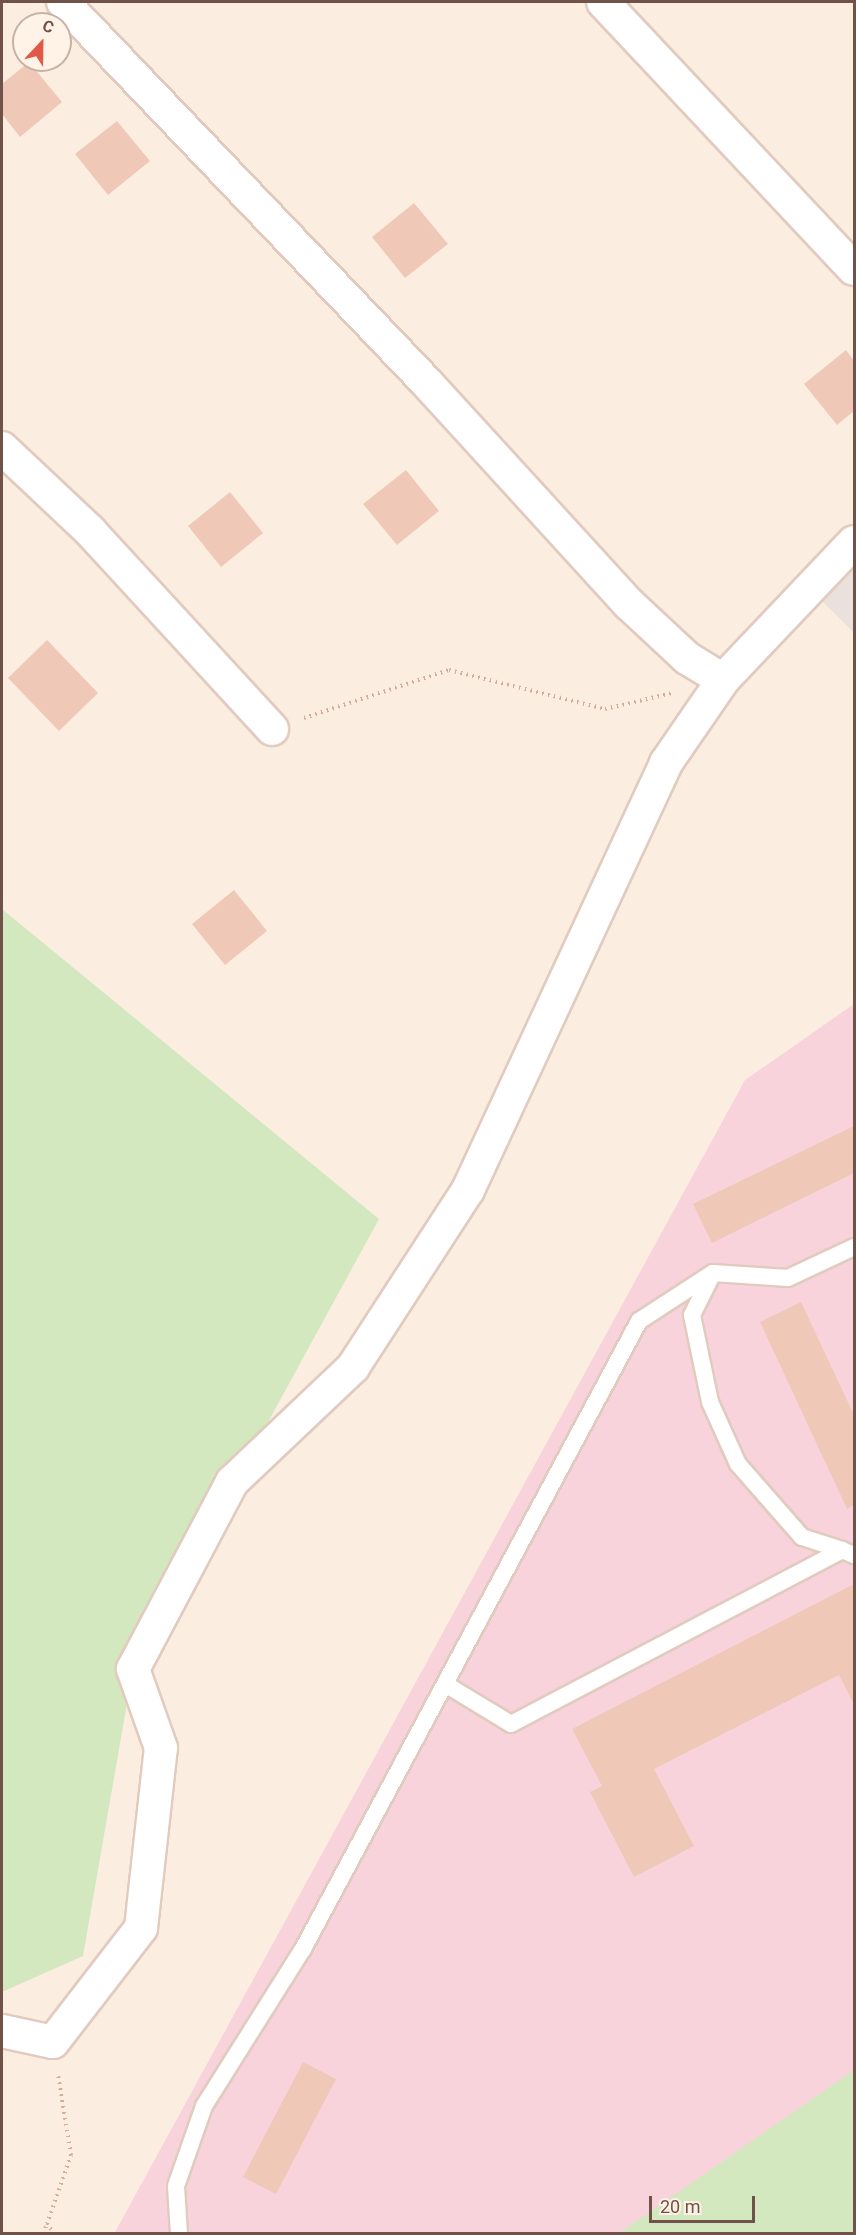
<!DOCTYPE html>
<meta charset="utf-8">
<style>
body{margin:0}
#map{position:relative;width:856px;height:2235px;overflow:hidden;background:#fbeee0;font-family:Roboto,sans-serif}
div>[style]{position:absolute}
.industrial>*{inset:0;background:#eae1dc}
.medical>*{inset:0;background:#f9d3dc}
.green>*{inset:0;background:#d4e8bf}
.building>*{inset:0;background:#f0c8b8}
.path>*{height:4px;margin-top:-2px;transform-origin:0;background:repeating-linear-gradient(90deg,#d4ac9c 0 1.5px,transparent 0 6px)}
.roads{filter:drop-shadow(2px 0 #e1cbbf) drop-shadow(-2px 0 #e1cbbf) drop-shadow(0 2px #e1cbbf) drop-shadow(0 -2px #e1cbbf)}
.lane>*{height:16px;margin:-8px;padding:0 8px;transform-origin:8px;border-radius:8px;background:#fff}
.street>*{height:32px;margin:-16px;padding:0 16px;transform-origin:16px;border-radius:16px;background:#fff}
span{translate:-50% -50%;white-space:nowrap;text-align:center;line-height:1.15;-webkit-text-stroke:6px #fff2e6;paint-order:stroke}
.frame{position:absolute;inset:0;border:3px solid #715248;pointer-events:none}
.north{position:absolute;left:12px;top:12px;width:60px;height:60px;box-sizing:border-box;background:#fff2e6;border:2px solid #c6b2a7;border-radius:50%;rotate:22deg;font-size:16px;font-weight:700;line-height:24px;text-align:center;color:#715248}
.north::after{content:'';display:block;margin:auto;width:21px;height:27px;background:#e35947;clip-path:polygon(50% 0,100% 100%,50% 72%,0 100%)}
.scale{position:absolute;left:649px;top:2196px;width:106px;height:27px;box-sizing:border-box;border:3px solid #715248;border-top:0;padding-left:8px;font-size:18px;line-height:21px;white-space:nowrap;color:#715248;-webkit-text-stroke:4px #fff2e6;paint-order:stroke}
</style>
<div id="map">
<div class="industrial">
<div style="clip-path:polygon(854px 550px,854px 633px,812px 591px)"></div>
</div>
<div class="medical">
<div style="clip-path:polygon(854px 1004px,854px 2233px,114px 2234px,745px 1080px)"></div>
</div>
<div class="green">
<div style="clip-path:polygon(2px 909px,379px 1219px,133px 1669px,83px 1956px,2px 1992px)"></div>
<div style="clip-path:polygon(854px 2070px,854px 2233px,619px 2233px)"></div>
</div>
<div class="building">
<div style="clip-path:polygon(29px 62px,62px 102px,20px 137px,2px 114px,2px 84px)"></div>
<div style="clip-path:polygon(117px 121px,150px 161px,108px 195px,75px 154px)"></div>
<div style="clip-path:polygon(414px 203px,448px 244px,405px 278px,372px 237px)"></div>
<div style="clip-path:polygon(846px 350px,854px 361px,854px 411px,837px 425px,804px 384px)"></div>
<div style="clip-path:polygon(406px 470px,439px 511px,397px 545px,363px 504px)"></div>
<div style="clip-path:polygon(230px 492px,263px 533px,221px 567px,188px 526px)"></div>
<div style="clip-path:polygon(47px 640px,98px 693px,59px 731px,8px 678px)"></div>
<div style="clip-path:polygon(234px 890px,267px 931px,225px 965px,192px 924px)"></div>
<div style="clip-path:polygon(854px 1126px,854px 1173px,712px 1243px,693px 1204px)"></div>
<div style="clip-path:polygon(801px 1302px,854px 1415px,854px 1505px,847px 1509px,760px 1322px)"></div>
<div style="clip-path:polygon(854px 1584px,854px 1705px,839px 1675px,654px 1769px,694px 1846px,634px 1877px,590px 1792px,602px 1786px,572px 1729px)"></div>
<div style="clip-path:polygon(303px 2062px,336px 2079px,276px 2194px,243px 2177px)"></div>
</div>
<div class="path">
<div style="left:304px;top:718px;width:153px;rotate:-18.3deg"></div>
<div style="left:449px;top:670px;width:161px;rotate:14deg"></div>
<div style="left:605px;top:709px;width:69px;rotate:-13.4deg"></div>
<div style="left:45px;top:2234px;width:10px;rotate:-84deg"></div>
<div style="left:55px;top:2234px;width:13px;rotate:-129deg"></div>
<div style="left:47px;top:2224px;width:73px;rotate:-70.8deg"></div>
<div style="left:71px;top:2155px;width:81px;rotate:-99.2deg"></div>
</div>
<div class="roads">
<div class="lane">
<div style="left:712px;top:1275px;width:45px;rotate:116.6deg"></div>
<div style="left:692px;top:1315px;width:89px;rotate:78.3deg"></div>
<div style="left:710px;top:1402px;width:68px;rotate:65.7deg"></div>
<div style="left:738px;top:1464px;width:97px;rotate:48.8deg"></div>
<div style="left:802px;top:1537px;width:42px;rotate:18deg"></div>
<div style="left:445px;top:1684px;width:77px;rotate:31.2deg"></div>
<div style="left:511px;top:1724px;width:374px;rotate:-27.7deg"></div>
<div style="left:842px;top:1550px;width:13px;rotate:23deg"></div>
<div style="left:179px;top:2234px;width:48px;rotate:-93.6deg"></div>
<div style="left:176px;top:2186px;width:85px;rotate:-70.7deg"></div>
<div style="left:204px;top:2106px;width:186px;rotate:-57.8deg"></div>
<div style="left:303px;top:1949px;width:712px;rotate:-61.85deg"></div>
<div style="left:639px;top:1321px;width:88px;rotate:-33deg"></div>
<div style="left:713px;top:1273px;width:75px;rotate:3.8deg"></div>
<div style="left:788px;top:1278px;width:73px;rotate:-25.2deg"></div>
</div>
<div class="street">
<div style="left:63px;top:2px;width:528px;rotate:46.3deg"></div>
<div style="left:428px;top:384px;width:297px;rotate:47.6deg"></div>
<div style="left:628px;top:603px;width:81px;rotate:43deg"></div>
<div style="left:687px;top:658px;width:42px;rotate:31.4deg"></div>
<div style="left:603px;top:2px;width:366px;rotate:46.8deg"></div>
<div style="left:2px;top:448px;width:121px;rotate:43.3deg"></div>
<div style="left:90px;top:531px;width:269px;rotate:47.4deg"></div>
<div style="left:2px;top:2031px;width:52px;rotate:12.2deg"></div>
<div style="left:53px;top:2042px;width:144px;rotate:-52.3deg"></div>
<div style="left:141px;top:1928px;width:181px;rotate:-83.7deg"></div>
<div style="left:161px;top:1748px;width:84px;rotate:-109.5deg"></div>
<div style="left:133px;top:1669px;width:212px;rotate:-62.1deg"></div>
<div style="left:232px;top:1482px;width:167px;rotate:-43.5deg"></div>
<div style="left:353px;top:1367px;width:211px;rotate:-57deg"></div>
<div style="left:468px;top:1190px;width:471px;rotate:-65.1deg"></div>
<div style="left:666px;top:763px;width:101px;rotate:-55.5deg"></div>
<div style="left:723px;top:680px;width:190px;rotate:-46.5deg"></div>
</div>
</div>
<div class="frame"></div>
<div class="north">С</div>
<div class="scale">20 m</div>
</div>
